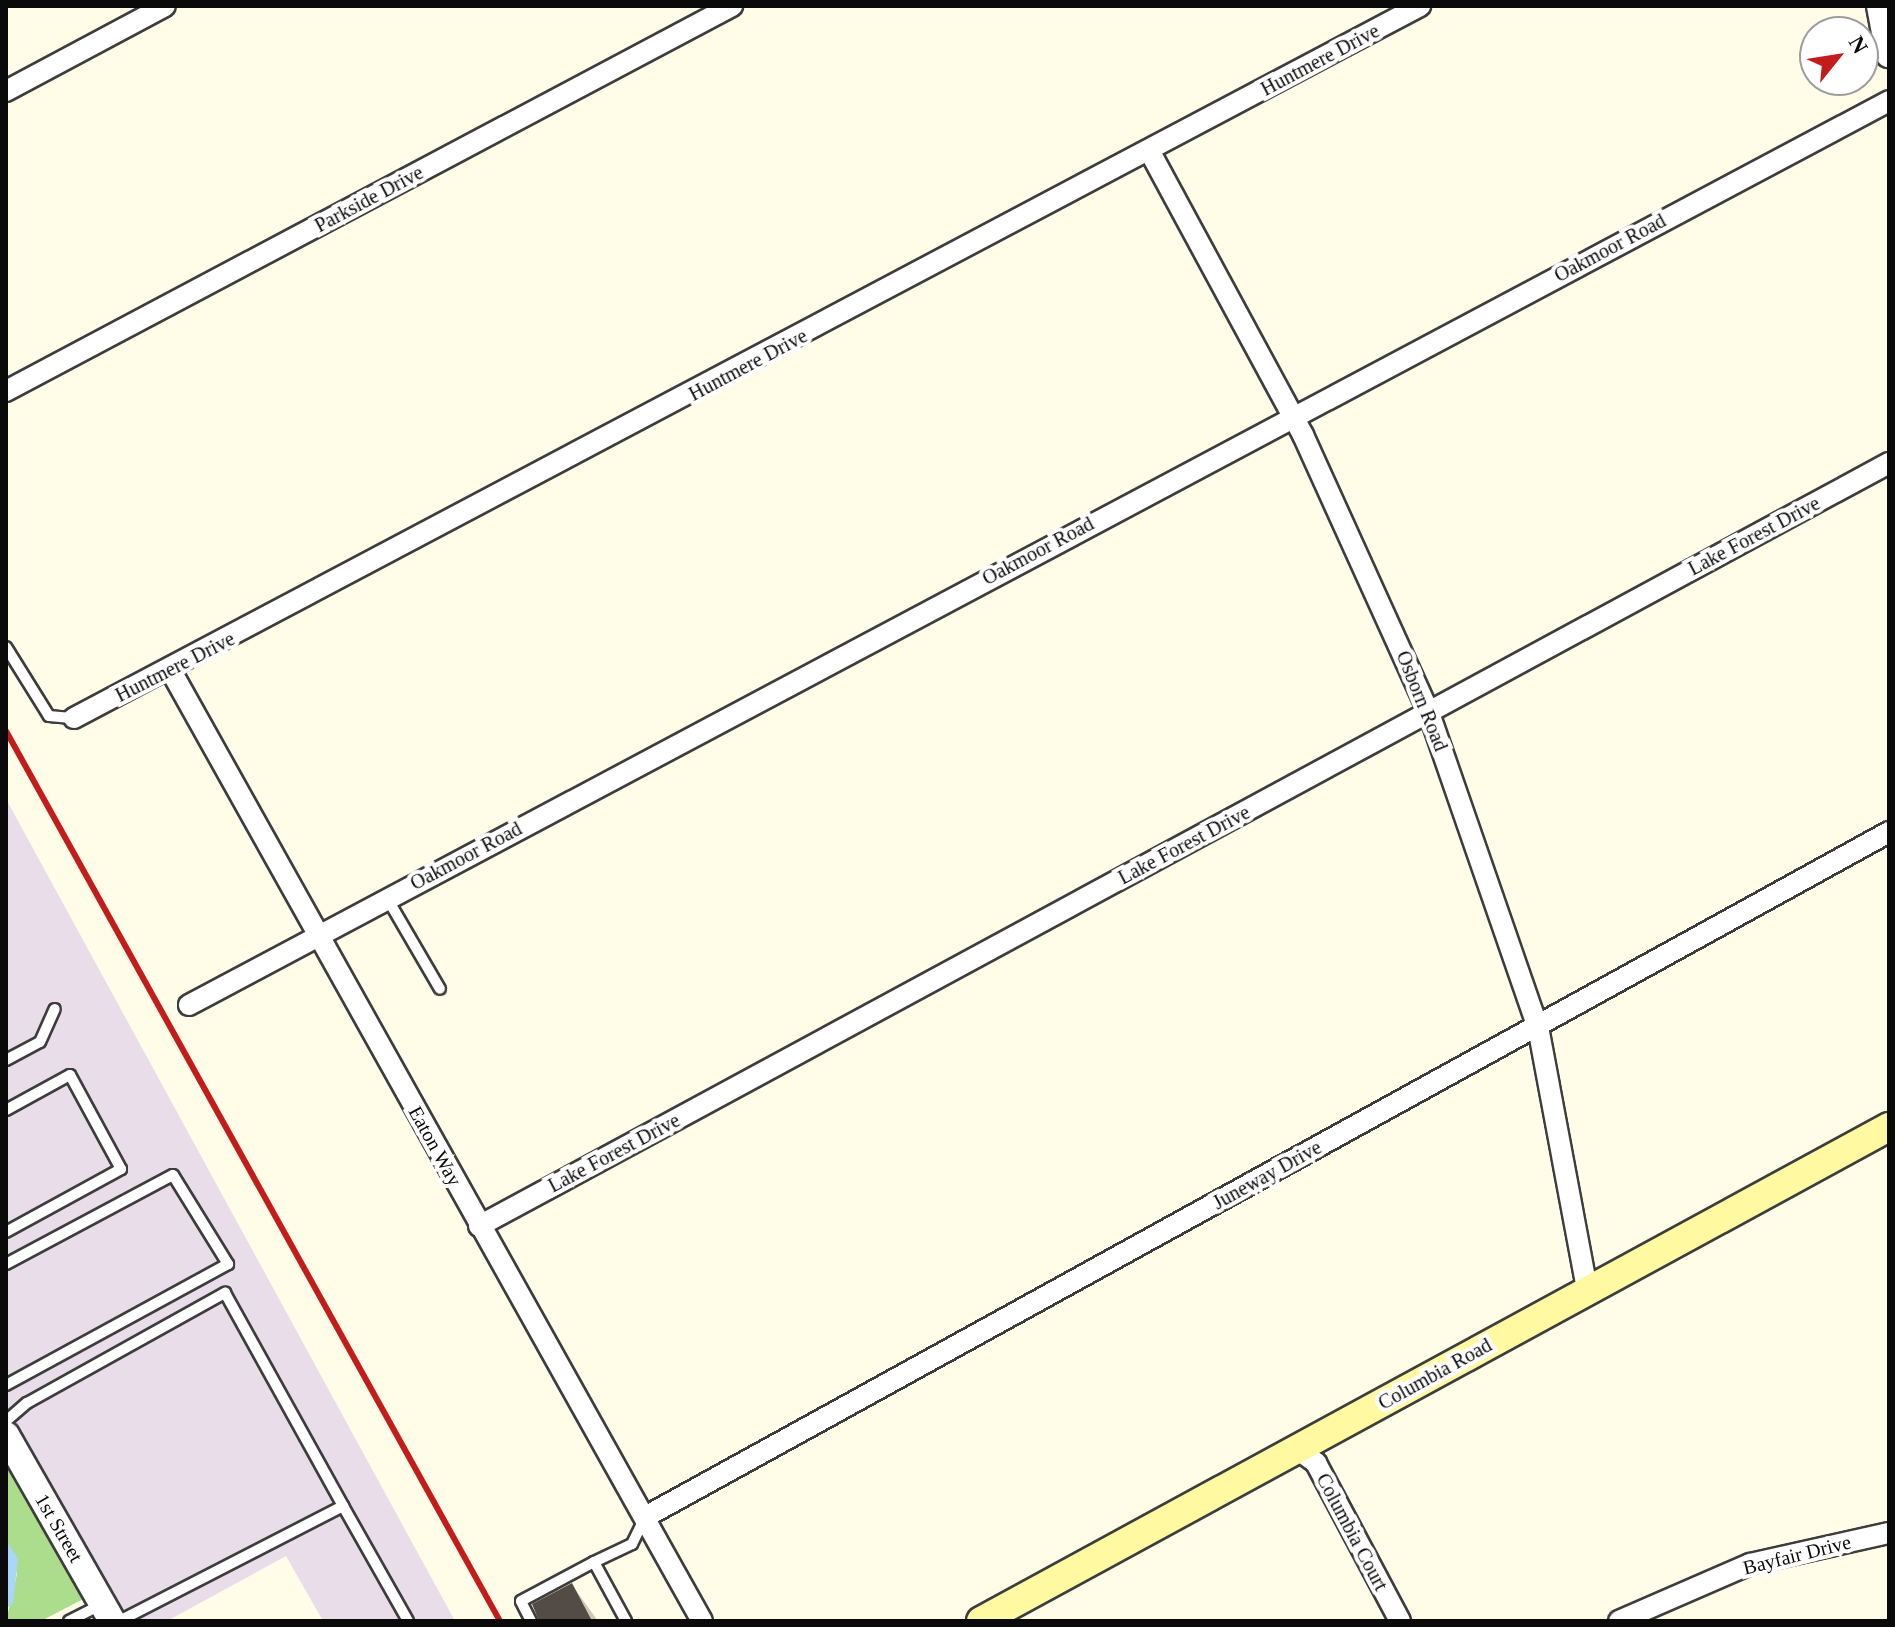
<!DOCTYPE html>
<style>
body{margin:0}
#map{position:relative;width:1895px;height:1627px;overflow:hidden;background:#fffce7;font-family:Georgia,serif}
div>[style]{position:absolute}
.industrial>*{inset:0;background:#eaddea}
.forest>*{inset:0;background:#acdd8d}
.water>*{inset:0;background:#a8d7fa}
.shadow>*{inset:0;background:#0003}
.building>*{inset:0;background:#534c46}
.roads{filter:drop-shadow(2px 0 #3d3d3d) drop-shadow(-2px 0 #3d3d3d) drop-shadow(0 2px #3d3d3d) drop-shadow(0 -2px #3d3d3d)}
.service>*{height:10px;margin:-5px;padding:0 5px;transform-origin:5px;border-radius:5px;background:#fff}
.minor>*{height:20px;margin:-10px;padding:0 10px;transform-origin:10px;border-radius:10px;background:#fff}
.tertiary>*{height:26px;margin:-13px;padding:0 13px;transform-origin:13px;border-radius:13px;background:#fff}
.secondary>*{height:28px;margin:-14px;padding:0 14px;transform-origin:14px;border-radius:14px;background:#fffaa2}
.rail>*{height:6px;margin:-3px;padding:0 3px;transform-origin:3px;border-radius:3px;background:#c21d1a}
span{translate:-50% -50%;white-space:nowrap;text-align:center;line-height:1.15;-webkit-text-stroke:8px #fff;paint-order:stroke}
.street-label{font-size:20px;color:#0a0a0a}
.frame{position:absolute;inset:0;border:8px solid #0a0a0a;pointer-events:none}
.north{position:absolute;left:1799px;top:16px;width:80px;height:80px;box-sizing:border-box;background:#fff;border:2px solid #9d9d9d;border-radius:50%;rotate:60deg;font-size:22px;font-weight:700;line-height:32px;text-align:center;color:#0a0a0a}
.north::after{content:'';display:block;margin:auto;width:28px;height:36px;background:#c21d1a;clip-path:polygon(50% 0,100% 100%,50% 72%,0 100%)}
</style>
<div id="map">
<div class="industrial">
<div style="clip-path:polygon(6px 799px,455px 1621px,323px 1621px,286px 1556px,167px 1621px,100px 1621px,6px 1453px)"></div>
</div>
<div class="forest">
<div style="clip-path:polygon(6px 1453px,87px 1597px,41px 1621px,6px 1621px,17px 1574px,6px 1540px)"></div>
</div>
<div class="water">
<div style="clip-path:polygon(6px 1540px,18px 1559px,13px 1603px,6px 1609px)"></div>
</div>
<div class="shadow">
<div style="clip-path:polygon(572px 1585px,598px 1621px,542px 1621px)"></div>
</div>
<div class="building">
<div style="clip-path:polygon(572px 1583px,592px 1621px,539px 1621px,532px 1604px)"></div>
</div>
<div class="roads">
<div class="service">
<div style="left:6px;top:647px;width:81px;rotate:58.1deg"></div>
<div style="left:49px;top:716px;width:25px;rotate:5deg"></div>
<div style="left:387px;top:898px;width:105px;rotate:59.8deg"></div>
<div style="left:6px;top:1060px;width:38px;rotate:-28deg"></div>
<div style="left:40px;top:1042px;width:36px;rotate:-66deg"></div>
<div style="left:6px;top:1110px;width:73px;rotate:-28.7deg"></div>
<div style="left:70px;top:1075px;width:107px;rotate:61.5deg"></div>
<div style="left:121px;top:1169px;width:131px;rotate:151.3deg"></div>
<div style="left:6px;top:1264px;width:189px;rotate:-28.1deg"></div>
<div style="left:173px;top:1175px;width:105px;rotate:58.3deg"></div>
<div style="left:228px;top:1264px;width:253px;rotate:151.4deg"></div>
<div style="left:6px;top:1421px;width:28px;rotate:-41deg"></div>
<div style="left:27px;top:1403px;width:227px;rotate:-29.1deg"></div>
<div style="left:225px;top:1293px;width:244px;rotate:61deg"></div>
<div style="left:343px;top:1506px;width:252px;rotate:152.8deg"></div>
<div style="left:343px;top:1506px;width:132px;rotate:60.5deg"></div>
<div style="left:69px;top:1621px;width:35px;rotate:-27deg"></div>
<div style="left:531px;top:1621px;width:22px;rotate:-117deg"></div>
<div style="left:521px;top:1601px;width:83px;rotate:-28.1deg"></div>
<div style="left:626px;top:1621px;width:67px;rotate:-118.5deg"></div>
<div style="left:594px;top:1562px;width:42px;rotate:-25.3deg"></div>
<div style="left:632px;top:1544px;width:28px;rotate:-64deg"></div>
</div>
<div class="minor">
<div style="left:6px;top:91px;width:180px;rotate:-28.1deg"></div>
<div style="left:1150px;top:152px;width:322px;rotate:61.6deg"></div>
<div style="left:1303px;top:435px;width:305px;rotate:65.6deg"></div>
<div style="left:1429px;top:713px;width:332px;rotate:70.9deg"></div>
<div style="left:1538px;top:1027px;width:268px;rotate:79.4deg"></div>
<div style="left:6px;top:391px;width:822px;rotate:-27.94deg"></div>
<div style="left:171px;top:671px;width:1088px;rotate:60.8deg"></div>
<div style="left:74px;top:718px;width:1523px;rotate:-27.88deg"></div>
<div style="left:189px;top:1005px;width:1925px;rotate:-28deg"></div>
<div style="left:479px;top:1226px;width:1603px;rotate:-28.42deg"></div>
<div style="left:1297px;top:1449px;width:24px;rotate:36deg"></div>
<div style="left:1316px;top:1463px;width:179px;rotate:62deg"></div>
<div style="left:645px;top:1517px;width:1420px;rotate:-28.84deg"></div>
<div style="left:1619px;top:1621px;width:143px;rotate:-23.5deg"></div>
<div style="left:1750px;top:1564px;width:142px;rotate:-12.6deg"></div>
</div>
<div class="tertiary">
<div style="left:1880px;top:6px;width:49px;rotate:79.4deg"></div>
<div style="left:6px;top:1435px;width:214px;rotate:60.3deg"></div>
</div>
<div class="secondary">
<div style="left:981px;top:1621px;width:1034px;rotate:-28.55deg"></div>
</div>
</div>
<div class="rail">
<div style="left:6px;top:731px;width:1018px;rotate:60.97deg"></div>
</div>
<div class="street-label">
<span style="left:1320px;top:60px;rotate:-28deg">Huntmere Drive</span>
<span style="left:369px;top:199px;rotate:-28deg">Parkside Drive</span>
<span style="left:1610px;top:248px;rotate:-28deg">Oakmoor Road</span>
<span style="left:748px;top:365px;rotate:-28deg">Huntmere Drive</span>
<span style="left:1754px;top:536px;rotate:-28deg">Lake Forest Drive</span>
<span style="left:1038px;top:551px;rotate:-28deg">Oakmoor Road</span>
<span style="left:175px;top:667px;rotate:-27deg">Huntmere Drive</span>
<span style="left:1422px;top:701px;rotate:68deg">Osborn Road</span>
<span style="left:1184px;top:845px;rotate:-28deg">Lake Forest Drive</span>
<span style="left:466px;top:856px;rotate:-28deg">Oakmoor Road</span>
<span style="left:435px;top:1146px;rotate:61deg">Eaton Way</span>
<span style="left:614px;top:1153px;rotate:-28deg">Lake Forest Drive</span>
<span style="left:1267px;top:1175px;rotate:-29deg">Juneway Drive</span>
<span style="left:1435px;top:1374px;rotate:-29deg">Columbia Road</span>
<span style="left:59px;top:1528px;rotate:60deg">1st Street</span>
<span style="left:1352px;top:1532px;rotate:62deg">Columbia Court</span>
<span style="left:1797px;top:1555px;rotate:-14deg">Bayfair Drive</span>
</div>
<div class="frame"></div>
<div class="north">N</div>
</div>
